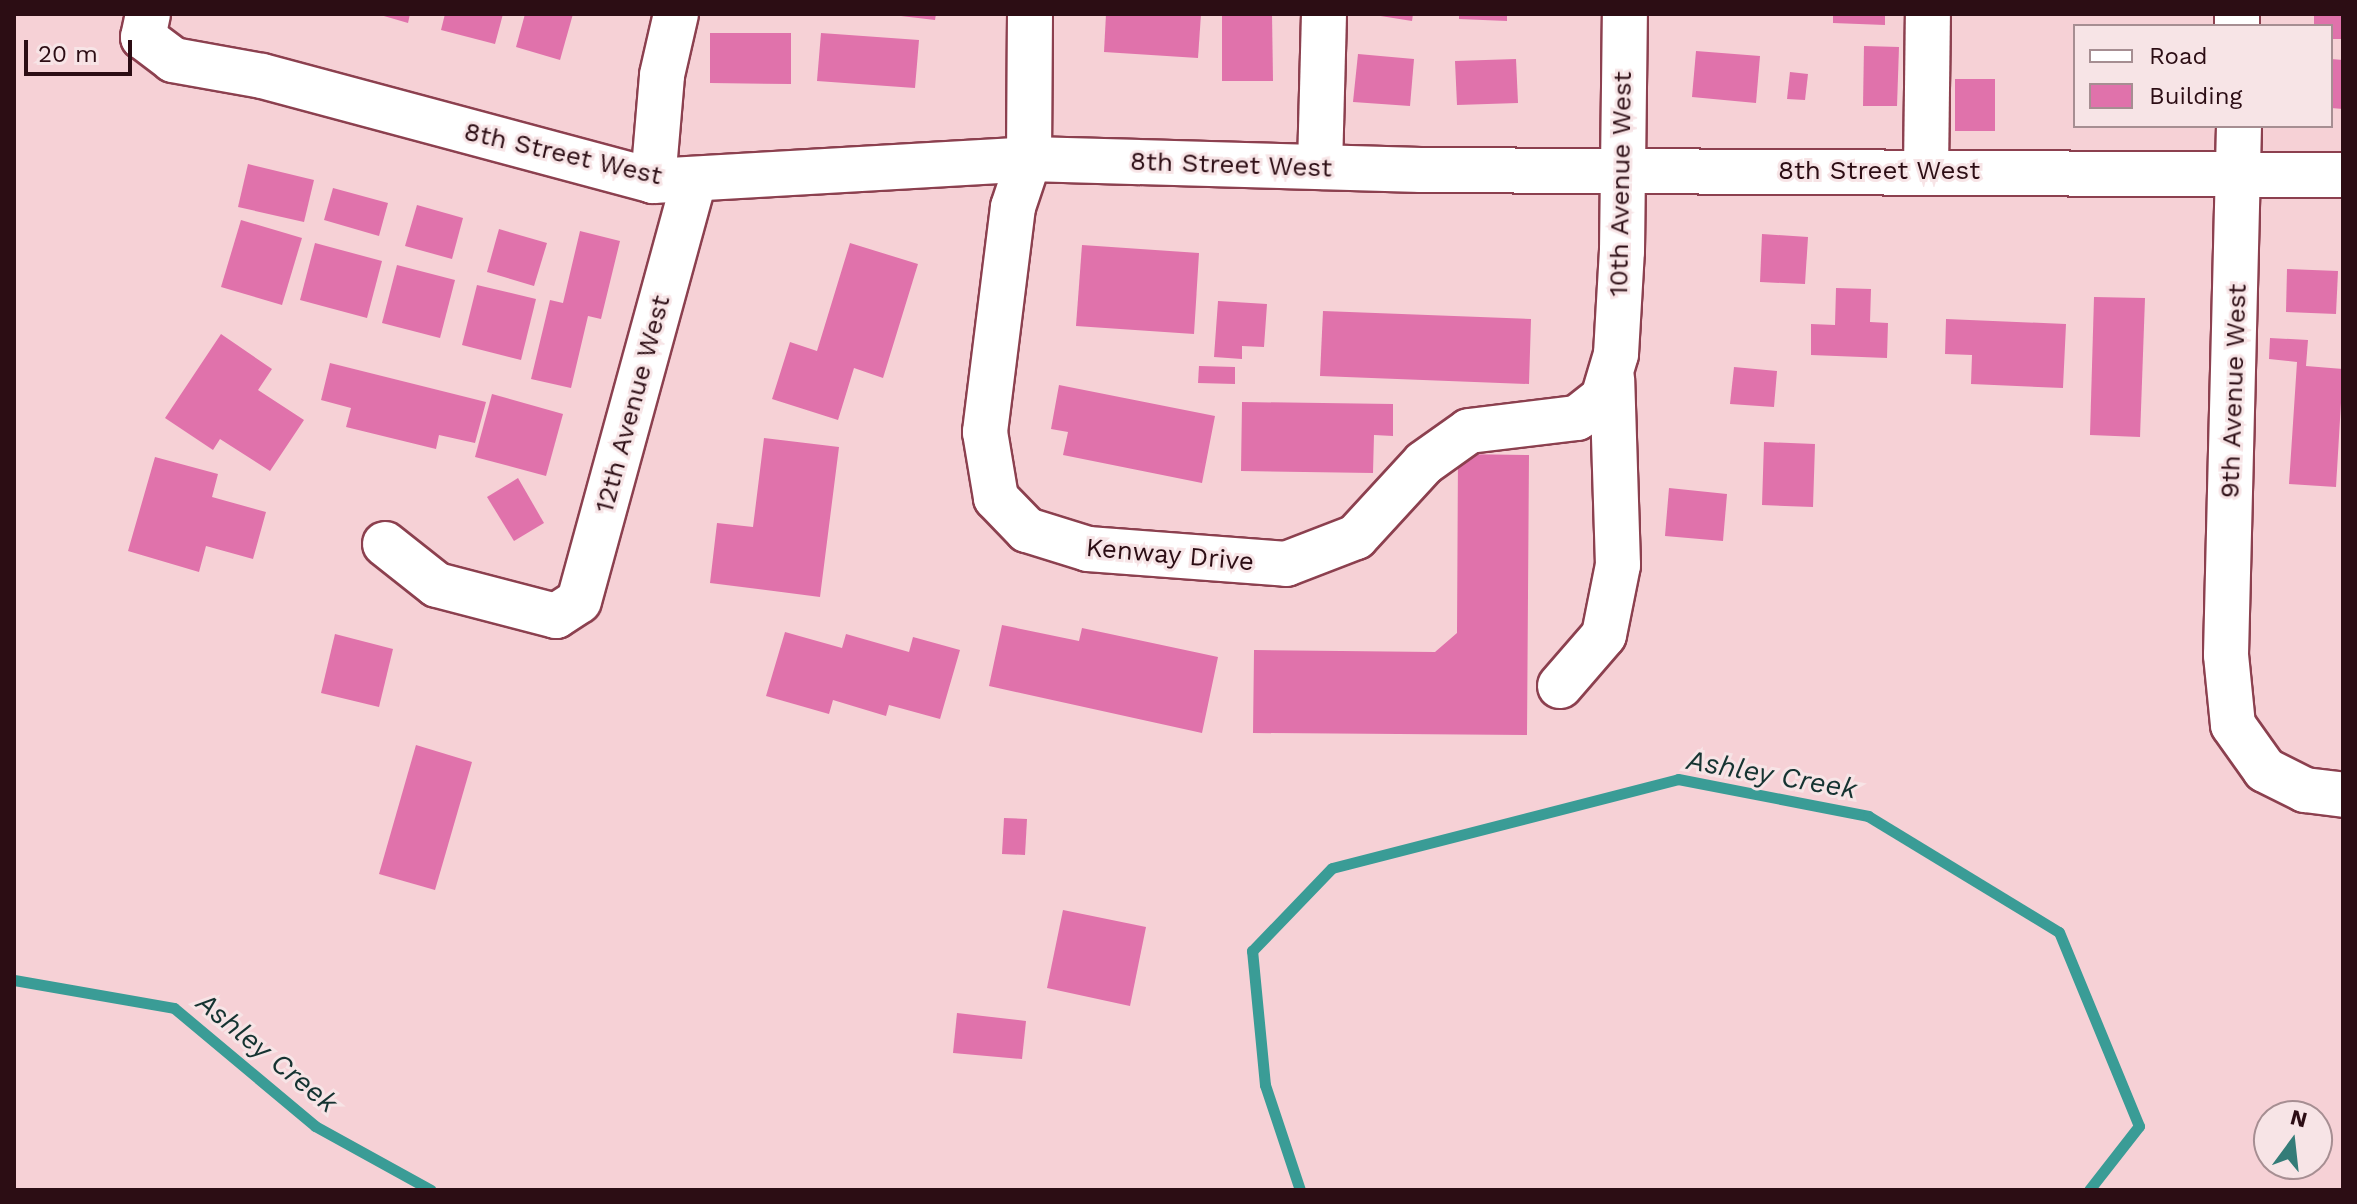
<!DOCTYPE html>
<style>
body{margin:0}
#map{position:relative;width:2357px;height:1204px;overflow:hidden;background:#f6d1d6;font-family:"Work Sans",sans-serif}
div>[style]{position:absolute}
.stream>*{height:11px;margin:-5.5px;padding:0 5.5px;transform-origin:5.5px;border-radius:5.5px;background:#3a9c96}
.building>*{inset:0;background:#e072ab}
.roads{filter:drop-shadow(2px 0 #8c404f) drop-shadow(-2px 0 #8c404f) drop-shadow(0 2px #8c404f) drop-shadow(0 -2px #8c404f)}
.minor>*{height:44px;margin:-22px;padding:0 22px;transform-origin:22px;border-radius:22px;background:#fff}
span{translate:-50% -50%;white-space:nowrap;text-align:center;line-height:1.15;-webkit-text-stroke:6px #f7e4e6;paint-order:stroke}
.street-label{font-size:26px;color:#2c0d14}
.water-label{font-size:28px;color:#153331;font-style:italic}
.frame{position:absolute;inset:0;border:16px solid #2c0d14;pointer-events:none}
.legend{position:absolute;left:2073px;top:24px;width:260px;height:104px;box-sizing:border-box;background:#f7e4e6;border:2px solid #a68e92;margin:0;padding:10px 14px;list-style:none;font-size:24px;color:#2c0d14}
.legend li{display:flex;align-items:center;gap:16px;height:40px}
.legend b{width:40px;border:2px solid #a68e92}
.north{position:absolute;left:2253px;top:1100px;width:80px;height:80px;box-sizing:border-box;background:#f7e4e6;border:2px solid #a68e92;border-radius:50%;rotate:15deg;font-size:22px;font-weight:700;line-height:32px;text-align:center;color:#2c0d14}
.north::after{content:'';display:block;margin:auto;width:28px;height:36px;background:#347c78;clip-path:polygon(50% 0,100% 100%,50% 72%,0 100%)}
.scale{position:absolute;left:24px;top:40px;width:108px;height:36px;box-sizing:border-box;border:4px solid #2c0d14;border-top:0;padding-left:10px;font-size:24px;line-height:28px;white-space:nowrap;color:#2c0d14;-webkit-text-stroke:6px #f7e4e6;paint-order:stroke}
</style>
<div id="map">
<div class="stream">
<div style="left:14px;top:980px;width:162px;rotate:9.9deg"></div>
<div style="left:174px;top:1008px;width:184px;rotate:39.9deg"></div>
<div style="left:315px;top:1126px;width:132px;rotate:28.9deg"></div>
<div style="left:1300px;top:1190px;width:111px;rotate:-108.4deg"></div>
<div style="left:1265px;top:1085px;width:135px;rotate:-95.5deg"></div>
<div style="left:1252px;top:951px;width:115px;rotate:-46.1deg"></div>
<div style="left:1332px;top:868px;width:357px;rotate:-14.4deg"></div>
<div style="left:1678px;top:779px;width:194px;rotate:11deg"></div>
<div style="left:1868px;top:816px;width:223px;rotate:31.3deg"></div>
<div style="left:2059px;top:932px;width:210px;rotate:67.6deg"></div>
<div style="left:2139px;top:1126px;width:81px;rotate:128deg"></div>
</div>
<div class="building">
<div style="clip-path:polygon(377px 14px,410px 14px,408px 23px)"></div>
<div style="clip-path:polygon(445px 14px,503px 14px,495px 44px,441px 30px)"></div>
<div style="clip-path:polygon(525px 14px,573px 14px,560px 60px,516px 47px)"></div>
<div style="clip-path:polygon(884px 14px,936px 14px,935px 20px)"></div>
<div style="clip-path:polygon(1106px 14px,1201px 14px,1198px 58px,1104px 52px)"></div>
<div style="clip-path:polygon(1222px 14px,1272px 14px,1273px 81px,1222px 81px)"></div>
<div style="clip-path:polygon(1368px 14px,1413px 14px,1412px 21px)"></div>
<div style="clip-path:polygon(1459px 14px,1507px 14px,1507px 21px,1459px 19px)"></div>
<div style="clip-path:polygon(1833px 14px,1885px 14px,1885px 25px,1833px 23px)"></div>
<div style="clip-path:polygon(2314px 14px,2343px 14px,2343px 39px,2331px 39px,2331px 26px,2314px 26px)"></div>
<div style="clip-path:polygon(710px 33px,791px 33px,791px 84px,710px 83px)"></div>
<div style="clip-path:polygon(821px 33px,919px 40px,915px 88px,817px 81px)"></div>
<div style="clip-path:polygon(1864px 46px,1899px 47px,1897px 106px,1863px 106px)"></div>
<div style="clip-path:polygon(1696px 51px,1760px 56px,1756px 103px,1692px 97px)"></div>
<div style="clip-path:polygon(1358px 54px,1414px 59px,1410px 106px,1353px 102px)"></div>
<div style="clip-path:polygon(1516px 59px,1518px 103px,1457px 105px,1455px 61px)"></div>
<div style="clip-path:polygon(2331px 59px,2343px 60px,2343px 109px,2331px 108px)"></div>
<div style="clip-path:polygon(1790px 72px,1808px 74px,1805px 100px,1787px 99px)"></div>
<div style="clip-path:polygon(1955px 79px,1995px 79px,1995px 131px,1955px 131px)"></div>
<div style="clip-path:polygon(248px 164px,314px 180px,304px 222px,238px 207px)"></div>
<div style="clip-path:polygon(333px 188px,388px 203px,379px 236px,324px 220px)"></div>
<div style="clip-path:polygon(417px 205px,463px 218px,452px 259px,405px 246px)"></div>
<div style="clip-path:polygon(241px 220px,302px 238px,282px 305px,221px 287px)"></div>
<div style="clip-path:polygon(499px 229px,547px 243px,534px 286px,487px 272px)"></div>
<div style="clip-path:polygon(580px 231px,620px 241px,601px 319px,588px 316px,571px 388px,531px 379px,550px 300px,563px 303px)"></div>
<div style="clip-path:polygon(1762px 234px,1808px 237px,1805px 284px,1760px 282px)"></div>
<div style="clip-path:polygon(315px 243px,382px 261px,367px 318px,300px 300px)"></div>
<div style="clip-path:polygon(850px 243px,918px 264px,883px 378px,854px 368px,838px 420px,772px 399px,790px 342px,817px 351px)"></div>
<div style="clip-path:polygon(1082px 245px,1199px 253px,1194px 334px,1076px 326px)"></div>
<div style="clip-path:polygon(397px 265px,455px 280px,440px 338px,382px 323px)"></div>
<div style="clip-path:polygon(2287px 269px,2338px 271px,2336px 314px,2286px 312px)"></div>
<div style="clip-path:polygon(477px 285px,536px 299px,521px 360px,462px 345px)"></div>
<div style="clip-path:polygon(1836px 288px,1871px 289px,1870px 322px,1888px 323px,1887px 358px,1811px 355px,1811px 324px,1835px 325px)"></div>
<div style="clip-path:polygon(2094px 297px,2145px 298px,2140px 437px,2090px 435px)"></div>
<div style="clip-path:polygon(1218px 301px,1267px 304px,1264px 347px,1242px 346px,1242px 359px,1214px 357px)"></div>
<div style="clip-path:polygon(1323px 311px,1531px 319px,1529px 384px,1320px 376px)"></div>
<div style="clip-path:polygon(1946px 319px,2066px 324px,2063px 388px,1971px 384px,1972px 355px,1945px 354px)"></div>
<div style="clip-path:polygon(221px 334px,272px 369px,258px 390px,304px 420px,270px 471px,220px 439px,213px 450px,165px 418px)"></div>
<div style="clip-path:polygon(2270px 338px,2308px 340px,2306px 366px,2343px 369px,2336px 487px,2289px 484px,2297px 362px,2269px 359px)"></div>
<div style="clip-path:polygon(330px 363px,486px 402px,475px 443px,439px 435px,436px 449px,346px 427px,351px 408px,321px 400px)"></div>
<div style="clip-path:polygon(1199px 366px,1235px 367px,1235px 384px,1198px 383px)"></div>
<div style="clip-path:polygon(1734px 367px,1777px 371px,1774px 407px,1730px 404px)"></div>
<div style="clip-path:polygon(1059px 385px,1215px 416px,1202px 483px,1063px 455px,1068px 432px,1051px 429px)"></div>
<div style="clip-path:polygon(492px 394px,563px 414px,546px 476px,475px 457px)"></div>
<div style="clip-path:polygon(1242px 402px,1393px 404px,1393px 436px,1374px 435px,1373px 473px,1241px 471px)"></div>
<div style="clip-path:polygon(764px 438px,839px 447px,820px 597px,710px 583px,717px 523px,753px 527px)"></div>
<div style="clip-path:polygon(1764px 442px,1815px 444px,1813px 507px,1762px 505px)"></div>
<div style="clip-path:polygon(1458px 454px,1529px 455px,1527px 735px,1253px 733px,1254px 650px,1435px 652px,1457px 633px)"></div>
<div style="clip-path:polygon(155px 457px,218px 474px,212px 497px,266px 512px,253px 559px,206px 546px,199px 572px,128px 551px)"></div>
<div style="clip-path:polygon(518px 478px,544px 523px,514px 541px,487px 497px)"></div>
<div style="clip-path:polygon(1669px 488px,1727px 494px,1723px 541px,1665px 536px)"></div>
<div style="clip-path:polygon(1002px 625px,1079px 641px,1082px 628px,1218px 657px,1202px 733px,989px 686px)"></div>
<div style="clip-path:polygon(785px 632px,842px 648px,846px 634px,909px 652px,913px 637px,960px 650px,940px 719px,889px 705px,886px 716px,833px 700px,829px 714px,766px 696px)"></div>
<div style="clip-path:polygon(335px 634px,393px 649px,379px 707px,321px 693px)"></div>
<div style="clip-path:polygon(416px 745px,472px 762px,435px 890px,379px 874px)"></div>
<div style="clip-path:polygon(1004px 818px,1027px 819px,1025px 855px,1002px 854px)"></div>
<div style="clip-path:polygon(1063px 910px,1146px 927px,1130px 1006px,1047px 988px)"></div>
<div style="clip-path:polygon(957px 1013px,1026px 1021px,1022px 1059px,953px 1053px)"></div>
</div>
<div class="roads">
<div class="minor">
<div style="left:148px;top:14px;width:24px;rotate:102deg"></div>
<div style="left:143px;top:37px;width:38px;rotate:37deg"></div>
<div style="left:173px;top:60px;width:90px;rotate:10.2deg"></div>
<div style="left:262px;top:76px;width:405px;rotate:15deg"></div>
<div style="left:653px;top:181px;width:377px;rotate:-3.3deg"></div>
<div style="left:1029px;top:159px;width:392px;rotate:1.6deg"></div>
<div style="left:1421px;top:170px;width:922px;rotate:0.31deg"></div>
<div style="left:1030px;top:14px;width:145px;rotate:90.4deg"></div>
<div style="left:1029px;top:159px;width:51px;rotate:108.4deg"></div>
<div style="left:1013px;top:207px;width:227px;rotate:97.1deg"></div>
<div style="left:985px;top:432px;width:67px;rotate:80.5deg"></div>
<div style="left:996px;top:498px;width:45px;rotate:45.9deg"></div>
<div style="left:1027px;top:530px;width:64px;rotate:17.3deg"></div>
<div style="left:1088px;top:549px;width:199px;rotate:4.3deg"></div>
<div style="left:1286px;top:564px;width:75px;rotate:-21.1deg"></div>
<div style="left:1356px;top:537px;width:100px;rotate:-47.4deg"></div>
<div style="left:1424px;top:463px;width:55px;rotate:-35.4deg"></div>
<div style="left:1469px;top:431px;width:109px;rotate:-6.9deg"></div>
<div style="left:1577px;top:418px;width:33px;rotate:-38deg"></div>
<div style="left:1603px;top:398px;width:46px;rotate:-73.5deg"></div>
<div style="left:1616px;top:354px;width:103px;rotate:-86.7deg"></div>
<div style="left:1622px;top:251px;width:237px;rotate:-89.3deg"></div>
<div style="left:2237px;top:14px;width:12px;rotate:90deg"></div>
<div style="left:2239px;top:126px;width:529px;rotate:91.41deg"></div>
<div style="left:2226px;top:655px;width:70px;rotate:84.3deg"></div>
<div style="left:2233px;top:725px;width:55px;rotate:54.6deg"></div>
<div style="left:2265px;top:770px;width:45px;rotate:26.6deg"></div>
<div style="left:2305px;top:790px;width:38px;rotate:7deg"></div>
<div style="left:1320px;top:167px;width:153px;rotate:-88.5deg"></div>
<div style="left:1926px;top:171px;width:157px;rotate:-89.3deg"></div>
<div style="left:653px;top:181px;width:106px;rotate:-85.1deg"></div>
<div style="left:662px;top:75px;width:63px;rotate:-77.1deg"></div>
<div style="left:385px;top:544px;width:66px;rotate:38.3deg"></div>
<div style="left:437px;top:585px;width:123px;rotate:14.6deg"></div>
<div style="left:556px;top:616px;width:27px;rotate:-33deg"></div>
<div style="left:579px;top:601px;width:436px;rotate:-74.7deg"></div>
<div style="left:1560px;top:686px;width:67px;rotate:-49.2deg"></div>
<div style="left:1604px;top:635px;width:71px;rotate:-78.7deg"></div>
<div style="left:1618px;top:565px;width:186px;rotate:-91.8deg"></div>
</div>
</div>
<div class="street-label">
<span style="left:563px;top:154px;rotate:13deg">8th Street West</span>
<span style="left:1231px;top:165px;rotate:2deg">8th Street West</span>
<span style="left:1879px;top:171px">8th Street West</span>
<span style="left:1621px;top:184px;rotate:-89deg">10th Avenue West</span>
<span style="left:2234px;top:391px;rotate:-88deg">9th Avenue West</span>
<span style="left:633px;top:404px;rotate:-75deg">12th Avenue West</span>
<span style="left:1170px;top:555px;rotate:5deg">Kenway Drive</span>
</div>
<div class="water-label">
<span style="left:1772px;top:775px;rotate:10deg">Ashley Creek</span>
<span style="left:267px;top:1053px;rotate:39deg">Ashley Creek</span>
</div>
<div class="frame"></div>
<ul class="legend">
<li><b style="height:10px;background:#fff"></b>Road</li>
<li><b style="height:22px;background:#e072ab"></b>Building</li>
</ul>
<div class="north">N</div>
<div class="scale">20 m</div>
</div>
